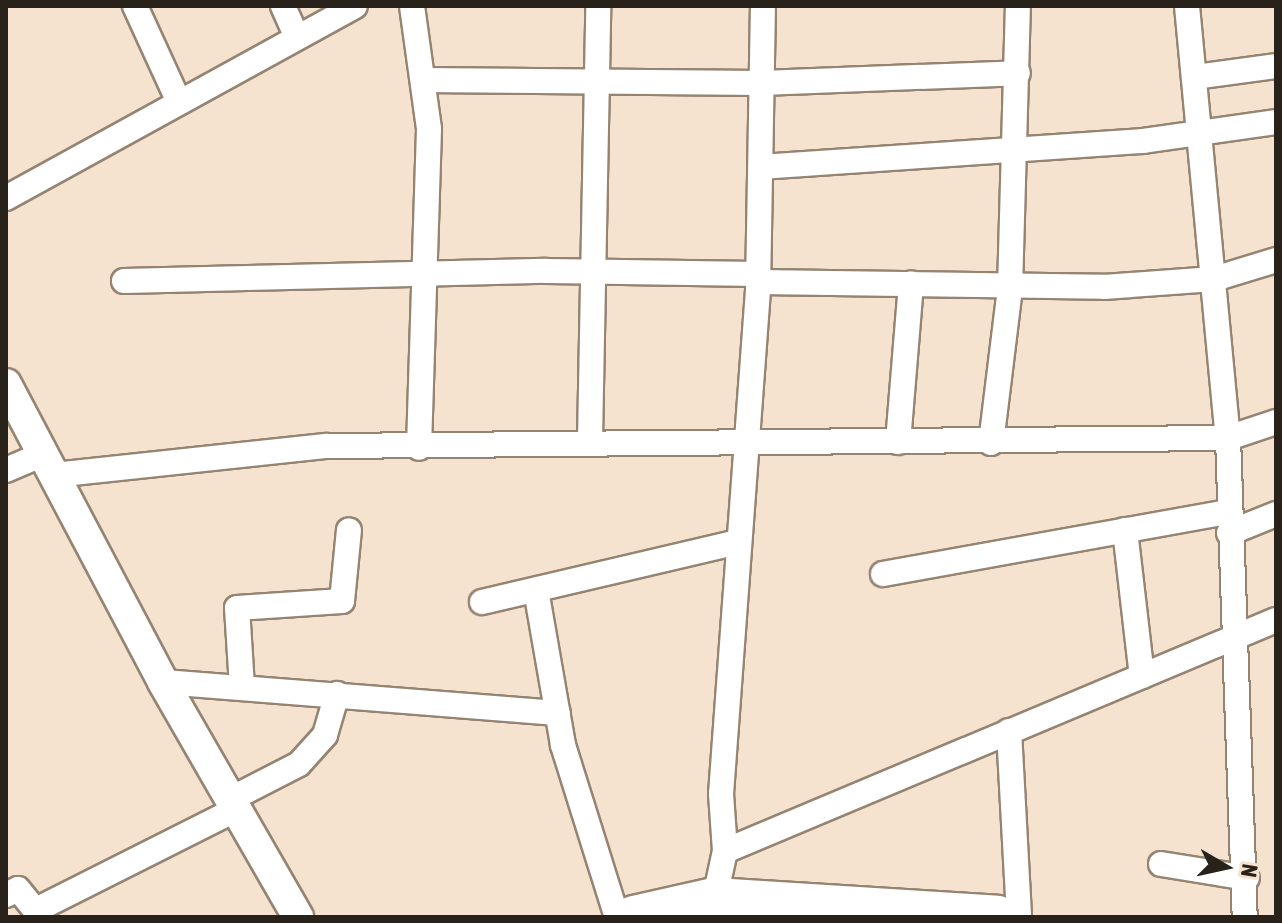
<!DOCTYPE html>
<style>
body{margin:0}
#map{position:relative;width:1282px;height:923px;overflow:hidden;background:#f5e3cf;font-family:"Asap Condensed",sans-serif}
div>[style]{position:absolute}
.roads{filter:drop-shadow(2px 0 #958472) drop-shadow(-2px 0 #958472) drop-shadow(0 2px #958472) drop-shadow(0 -2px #958472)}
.minor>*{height:24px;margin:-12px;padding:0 12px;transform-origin:12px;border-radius:12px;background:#fff}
.tertiary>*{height:30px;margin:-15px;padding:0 15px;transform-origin:15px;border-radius:15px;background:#fff}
.trunk>*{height:42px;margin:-21px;padding:0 21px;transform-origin:21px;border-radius:21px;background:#fff}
span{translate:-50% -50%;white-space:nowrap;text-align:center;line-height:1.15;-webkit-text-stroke:6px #f5e3cf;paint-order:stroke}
.frame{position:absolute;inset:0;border:8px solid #29221b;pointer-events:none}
.north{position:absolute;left:1186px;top:827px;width:80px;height:80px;-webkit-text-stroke:6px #f5e3cf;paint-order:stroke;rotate:99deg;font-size:22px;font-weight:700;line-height:32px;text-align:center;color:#29221b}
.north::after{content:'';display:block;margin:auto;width:28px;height:36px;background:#29221b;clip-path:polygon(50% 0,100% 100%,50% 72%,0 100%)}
</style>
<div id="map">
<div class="roads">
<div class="minor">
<div style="left:135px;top:6px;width:106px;rotate:65.4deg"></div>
<div style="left:283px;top:6px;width:34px;rotate:66deg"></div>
<div style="left:412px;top:6px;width:124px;rotate:82.1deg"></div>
<div style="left:429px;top:129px;width:319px;rotate:91.8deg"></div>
<div style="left:1187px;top:6px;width:434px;rotate:84.6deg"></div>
<div style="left:1228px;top:438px;width:479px;rotate:88deg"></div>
<div style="left:1195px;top:77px;width:82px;rotate:-7.7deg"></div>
<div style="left:423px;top:80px;width:339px;rotate:0.5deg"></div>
<div style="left:762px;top:83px;width:256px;rotate:-2.2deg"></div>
<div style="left:761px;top:167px;width:383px;rotate:-3.9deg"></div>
<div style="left:1143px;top:141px;width:134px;rotate:-8.1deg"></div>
<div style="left:6px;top:198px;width:398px;rotate:-28.8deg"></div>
<div style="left:124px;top:281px;width:422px;rotate:-1.4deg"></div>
<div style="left:546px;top:271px;width:212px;rotate:0.8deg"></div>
<div style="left:758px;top:282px;width:346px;rotate:0.8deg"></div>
<div style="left:1104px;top:287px;width:110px;rotate:-4.2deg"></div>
<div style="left:1214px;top:279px;width:65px;rotate:-17deg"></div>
<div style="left:590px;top:440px;width:434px;rotate:-88.9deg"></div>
<div style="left:898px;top:442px;width:159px;rotate:-85.3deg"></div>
<div style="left:991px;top:443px;width:155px;rotate:-83deg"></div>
<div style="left:1010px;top:289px;width:283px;rotate:-88.4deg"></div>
<div style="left:6px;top:470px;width:40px;rotate:-23.4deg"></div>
<div style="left:54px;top:475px;width:275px;rotate:-6.1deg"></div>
<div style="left:327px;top:446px;width:901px;rotate:-0.51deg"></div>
<div style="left:1228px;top:438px;width:51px;rotate:-18.4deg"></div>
<div style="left:1125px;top:530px;width:147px;rotate:83.4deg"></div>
<div style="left:1229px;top:533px;width:51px;rotate:-22deg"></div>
<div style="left:883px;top:574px;width:352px;rotate:-10.2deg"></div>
<div style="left:536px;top:590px;width:157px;rotate:80.1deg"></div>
<div style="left:563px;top:745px;width:180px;rotate:72.6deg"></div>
<div style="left:482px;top:602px;width:263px;rotate:-13.2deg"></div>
<div style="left:163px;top:682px;width:396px;rotate:4.5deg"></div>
<div style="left:242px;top:687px;width:79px;rotate:-93.6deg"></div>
<div style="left:237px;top:608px;width:105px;rotate:-3.8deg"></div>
<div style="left:342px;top:601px;width:71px;rotate:-84.4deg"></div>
<div style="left:1009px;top:731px;width:186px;rotate:86.9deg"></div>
<div style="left:231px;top:799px;width:76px;rotate:-27.2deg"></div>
<div style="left:299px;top:764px;width:39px;rotate:-48deg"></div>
<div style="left:325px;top:735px;width:43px;rotate:-73.7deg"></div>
<div style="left:725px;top:851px;width:597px;rotate:-22.75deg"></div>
<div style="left:1161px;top:864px;width:87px;rotate:9.2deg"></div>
<div style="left:6px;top:895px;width:13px;rotate:-27deg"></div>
<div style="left:18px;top:889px;width:36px;rotate:51deg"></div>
<div style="left:38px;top:909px;width:223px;rotate:-26.7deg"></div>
<div style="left:712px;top:911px;width:61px;rotate:-77.8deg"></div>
<div style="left:725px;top:851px;width:57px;rotate:-94deg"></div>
<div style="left:721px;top:794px;width:505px;rotate:-85.8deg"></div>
<div style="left:758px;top:290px;width:284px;rotate:-89deg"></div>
</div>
<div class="tertiary">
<div style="left:6px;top:384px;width:337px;rotate:62.2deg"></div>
<div style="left:163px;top:682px;width:271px;rotate:60.1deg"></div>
</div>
<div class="trunk">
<div style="left:634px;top:917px;width:82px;rotate:-12.7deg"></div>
<div style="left:714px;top:899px;width:284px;rotate:3.6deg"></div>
</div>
</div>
<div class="frame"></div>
<div class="north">N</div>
</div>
